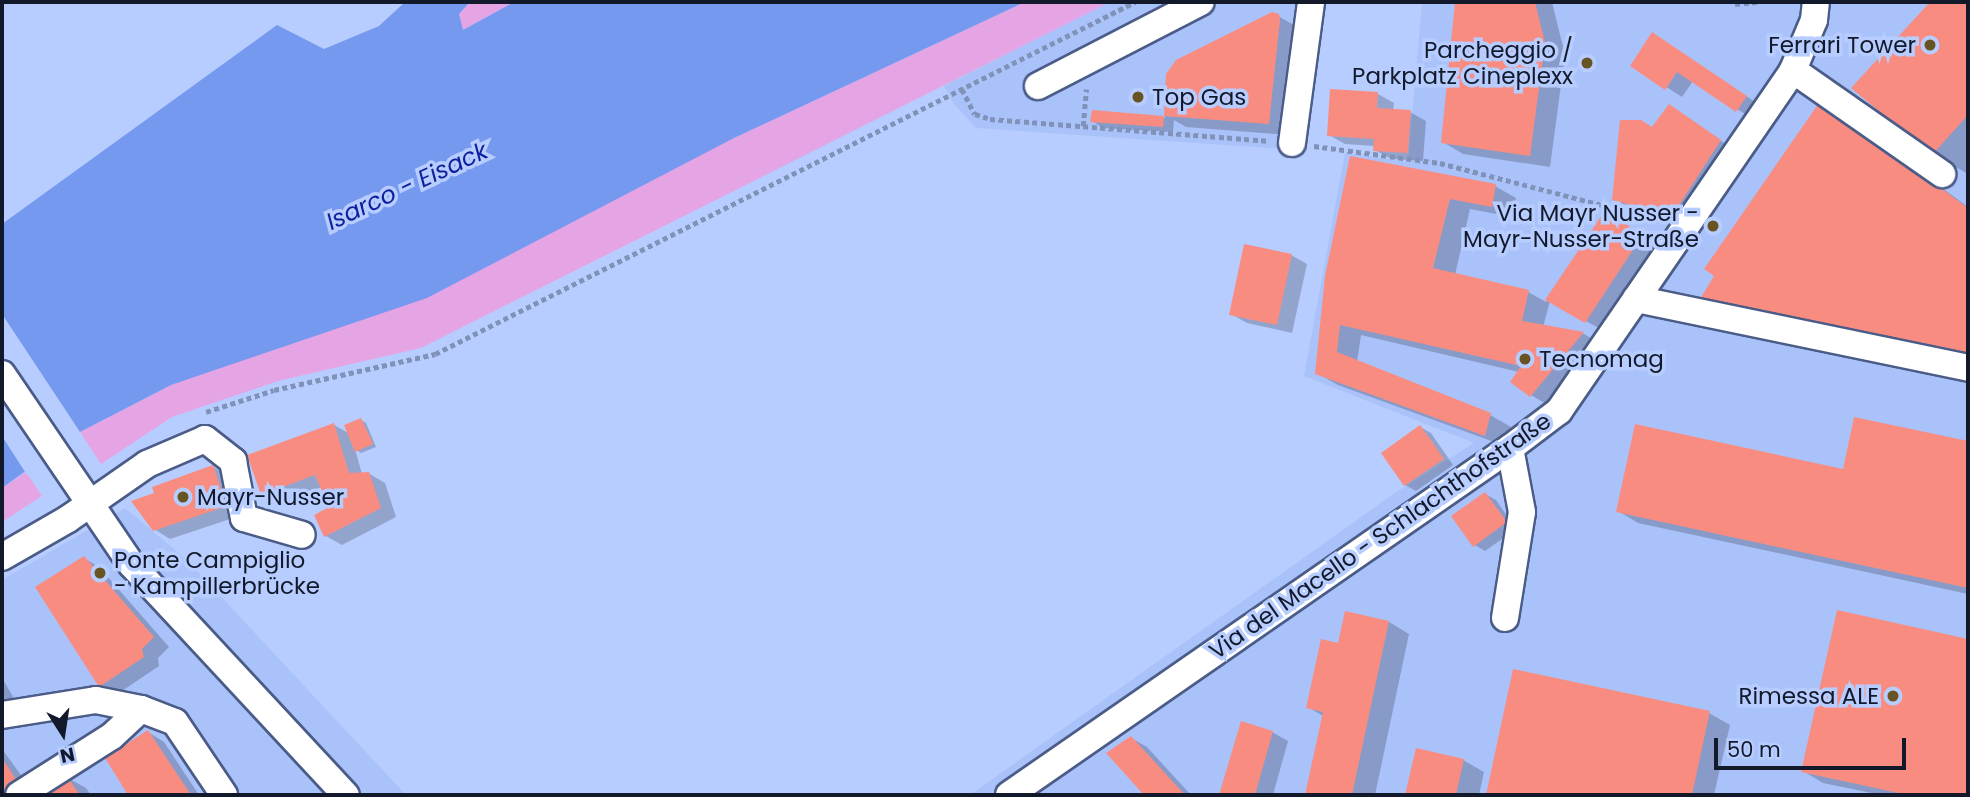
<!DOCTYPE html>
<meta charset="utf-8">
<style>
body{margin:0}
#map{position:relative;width:1970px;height:797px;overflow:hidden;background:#b7cdff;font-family:Poppins,sans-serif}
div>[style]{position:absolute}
.built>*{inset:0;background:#aac2fa}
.green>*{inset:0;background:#e5a5e5}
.water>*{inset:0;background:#7699f0}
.pier>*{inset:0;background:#b7cdff}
.shadow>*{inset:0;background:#0003}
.building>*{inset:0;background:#f98c81}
.path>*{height:4.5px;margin-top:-2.25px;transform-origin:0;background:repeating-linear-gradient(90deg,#8192b9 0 5px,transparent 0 8.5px)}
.roads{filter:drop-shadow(2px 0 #4a5c87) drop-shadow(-2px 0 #4a5c87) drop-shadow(0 2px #4a5c87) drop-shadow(0 -2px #4a5c87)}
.minor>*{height:26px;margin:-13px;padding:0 13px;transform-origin:13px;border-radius:13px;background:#fff}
.dots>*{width:19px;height:19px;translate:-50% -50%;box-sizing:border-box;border:4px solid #b7cdff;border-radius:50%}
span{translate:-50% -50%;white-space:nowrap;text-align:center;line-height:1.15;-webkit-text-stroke:7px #b7cdff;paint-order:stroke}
.poi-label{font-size:23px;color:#12192b}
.right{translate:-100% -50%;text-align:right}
.left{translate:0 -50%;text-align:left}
.street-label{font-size:23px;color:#12192b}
.water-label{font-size:24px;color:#0e1f9e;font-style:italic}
.frame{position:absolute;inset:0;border:4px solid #12192b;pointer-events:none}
.north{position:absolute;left:28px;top:699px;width:70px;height:70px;-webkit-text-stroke:5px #b7cdff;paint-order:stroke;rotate:168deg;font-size:19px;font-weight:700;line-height:28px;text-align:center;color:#12192b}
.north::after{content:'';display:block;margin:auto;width:24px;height:32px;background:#12192b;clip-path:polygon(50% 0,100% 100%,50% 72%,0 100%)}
.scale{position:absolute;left:1714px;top:738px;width:192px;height:32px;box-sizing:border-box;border:4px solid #12192b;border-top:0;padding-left:9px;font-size:21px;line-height:24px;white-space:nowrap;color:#12192b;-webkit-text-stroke:5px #b7cdff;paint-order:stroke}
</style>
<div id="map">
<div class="built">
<div style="clip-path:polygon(1110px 2px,1321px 2px,1299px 150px,976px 128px,954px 104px,944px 86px)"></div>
<div style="clip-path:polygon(1422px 2px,1968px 2px,1968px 795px,970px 795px,1392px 495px,1474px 443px,1304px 376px,1345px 153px,1408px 162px)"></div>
<div style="clip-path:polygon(125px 508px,187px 560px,406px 795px,2px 795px,2px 580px)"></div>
</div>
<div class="green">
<div style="clip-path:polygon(470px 2px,514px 2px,463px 30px,459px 14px)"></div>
<div style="clip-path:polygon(1025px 2px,1110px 2px,421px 348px,278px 381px,172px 417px,101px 464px,80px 432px,171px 385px,734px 138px)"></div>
<div style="clip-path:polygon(26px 472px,42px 496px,2px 522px,2px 488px)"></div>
</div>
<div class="water">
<div style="clip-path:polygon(405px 2px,470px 2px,459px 14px,463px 30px,514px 2px,1025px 2px,734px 138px,427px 298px,171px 385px,80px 432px,2px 488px,2px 224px,277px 25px,324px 49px,379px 26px)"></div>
</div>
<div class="pier">
<div style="clip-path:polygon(2px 314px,82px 435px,27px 475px,2px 436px)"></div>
</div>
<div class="shadow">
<div style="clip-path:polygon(1457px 2px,1552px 2px,1565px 55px,1550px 167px,1463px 154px,1443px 142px)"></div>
<div style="clip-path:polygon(1933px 2px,1968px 2px,1968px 174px,1933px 154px,1854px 88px)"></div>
<div style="clip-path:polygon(1278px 16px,1299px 28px,1289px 135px,1186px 127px,1174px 120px,1173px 132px,1103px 128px,1092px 121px,1093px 112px,1165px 118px,1168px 75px)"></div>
<div style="clip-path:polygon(1668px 44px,1761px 106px,1753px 119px,1693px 81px,1682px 97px,1632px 65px)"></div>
<div style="clip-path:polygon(1378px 94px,1394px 103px,1393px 111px,1410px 112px,1426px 121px,1423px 161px,1391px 159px,1375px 150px,1375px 146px,1345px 144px,1329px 135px)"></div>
<div style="clip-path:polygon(1669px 106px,1736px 151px,1689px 224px,1630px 208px,1614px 199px)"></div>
<div style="clip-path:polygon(1842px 114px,1968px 207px,1968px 364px)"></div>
<div style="clip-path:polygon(1351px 158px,1495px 186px,1516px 198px,1512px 217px,1470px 209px,1455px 275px,1528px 292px,1546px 302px,1606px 212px,1657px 247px,1602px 330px,1550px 301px,1543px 327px,1584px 334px,1603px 345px,1551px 407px,1531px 395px,1519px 372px,1361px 335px,1357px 362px,1490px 415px,1511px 427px,1505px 446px,1338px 385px,1317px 373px)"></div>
<div style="clip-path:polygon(1291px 255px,1307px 264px,1292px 333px,1247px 323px,1231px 314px)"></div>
<div style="clip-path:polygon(1855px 419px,1968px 443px,1968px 594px,1638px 523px,1618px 511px,1844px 471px)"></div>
<div style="clip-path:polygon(361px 420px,366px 423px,376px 447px,361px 453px,355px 449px,362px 474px,368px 473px,385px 483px,396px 517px,342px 545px,326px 536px,331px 508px,322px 487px,278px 503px,262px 494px,334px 425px,350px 434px)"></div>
<div style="clip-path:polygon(1420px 427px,1431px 433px,1453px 465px,1416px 491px,1405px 485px)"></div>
<div style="clip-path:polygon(213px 467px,229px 476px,242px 515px,170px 539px,154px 529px)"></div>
<div style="clip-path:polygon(1485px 494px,1496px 500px,1516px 529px,1485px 551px,1475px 545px)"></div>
<div style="clip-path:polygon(84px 558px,100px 568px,169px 647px,158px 658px,159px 666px,116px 695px,100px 686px)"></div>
<div style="clip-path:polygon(1838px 612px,1968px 641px,1968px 795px,1881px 795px,1823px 783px,1803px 771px)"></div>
<div style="clip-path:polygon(1389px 622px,1409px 634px,1375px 795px,1306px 795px,1323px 716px,1308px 707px,1340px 645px)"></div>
<div style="clip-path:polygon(1515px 672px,1709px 713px,1730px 725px,1714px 795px,1488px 795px)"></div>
<div style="clip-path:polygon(2px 678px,25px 717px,2px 731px)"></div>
<div style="clip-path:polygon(1242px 723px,1272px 732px,1288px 741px,1273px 795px,1221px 795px)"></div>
<div style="clip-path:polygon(148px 732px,164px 742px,199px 795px,130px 795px,107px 759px)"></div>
<div style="clip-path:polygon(1131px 738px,1147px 747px,1191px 795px,1146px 795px,1109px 754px)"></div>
<div style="clip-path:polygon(2px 749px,32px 790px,24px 795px,2px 795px)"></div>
<div style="clip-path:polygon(1417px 750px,1463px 760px,1484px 772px,1479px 795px,1407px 795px)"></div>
<div style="clip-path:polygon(66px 777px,86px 788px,91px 795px,38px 795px)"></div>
</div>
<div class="building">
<div style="clip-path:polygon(1455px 2px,1535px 2px,1545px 43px,1530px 156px,1441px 143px)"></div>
<div style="clip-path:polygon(1930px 2px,1968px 2px,1968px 115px,1932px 155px,1851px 88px)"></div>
<div style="clip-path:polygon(1272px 12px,1279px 14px,1280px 20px,1269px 124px,1164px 116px,1166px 74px,1176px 60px)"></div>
<div style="clip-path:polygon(1652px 32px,1747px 96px,1736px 112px,1677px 72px,1665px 90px,1630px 66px)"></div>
<div style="clip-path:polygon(1330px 89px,1378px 92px,1377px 108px,1411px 110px,1408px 153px,1373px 151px,1374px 139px,1327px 136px)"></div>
<div style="clip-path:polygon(1821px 100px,1968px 208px,1968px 359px,1700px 299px,1714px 276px,1704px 269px)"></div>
<div style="clip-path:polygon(1669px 104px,1721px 140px,1672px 216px,1612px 200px,1620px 120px,1641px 120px,1652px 127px)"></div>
<div style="clip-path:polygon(1092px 110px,1164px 116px,1163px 127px,1090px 122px)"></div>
<div style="clip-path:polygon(1350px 156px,1496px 184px,1492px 207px,1450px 199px,1433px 268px,1529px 290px,1522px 321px,1584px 332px,1530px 397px,1510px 382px,1521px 366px,1340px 325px,1337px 352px,1491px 413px,1485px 436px,1315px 374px,1325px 276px)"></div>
<div style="clip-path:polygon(1606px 209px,1642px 236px,1585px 323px,1545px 300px)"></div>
<div style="clip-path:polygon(1244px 244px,1292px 254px,1277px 325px,1229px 315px)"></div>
<div style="clip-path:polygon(1854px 417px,1968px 441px,1968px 588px,1616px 512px,1635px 424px,1843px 469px)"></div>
<div style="clip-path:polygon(361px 418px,373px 444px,355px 452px,344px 425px)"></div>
<div style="clip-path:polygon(334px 423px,349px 473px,369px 472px,381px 508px,324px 537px,314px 515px,329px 507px,315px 475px,261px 495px,247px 455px)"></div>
<div style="clip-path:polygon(1420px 425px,1444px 459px,1404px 486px,1381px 453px)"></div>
<div style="clip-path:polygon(213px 465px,227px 506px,153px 531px,131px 501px,154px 493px,152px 487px)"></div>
<div style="clip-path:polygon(1485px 492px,1507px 522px,1473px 547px,1451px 516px)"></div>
<div style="clip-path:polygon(84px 556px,154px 637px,142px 649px,144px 657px,99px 687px,35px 587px)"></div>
<div style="clip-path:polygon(1837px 610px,1968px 639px,1968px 795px,1908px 795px,1801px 772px)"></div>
<div style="clip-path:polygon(1345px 611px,1389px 621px,1352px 795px,1305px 795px,1323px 712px,1306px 708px,1321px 639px,1338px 643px)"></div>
<div style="clip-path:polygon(1513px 669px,1710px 711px,1692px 795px,1486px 795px)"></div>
<div style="clip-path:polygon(1241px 721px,1273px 731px,1255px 795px,1219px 795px)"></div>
<div style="clip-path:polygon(148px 730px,191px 795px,128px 795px,105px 758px)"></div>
<div style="clip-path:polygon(1131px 736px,1185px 795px,1144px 795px,1106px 753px)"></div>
<div style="clip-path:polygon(1416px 748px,1464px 759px,1456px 795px,1405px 795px)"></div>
<div style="clip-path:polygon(2px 758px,17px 781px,2px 791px)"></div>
<div style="clip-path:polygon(66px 775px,80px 795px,35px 795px)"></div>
</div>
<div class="path">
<div style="left:1772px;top:2px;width:7px"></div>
<div style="left:1735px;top:4px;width:25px;rotate:-5deg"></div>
<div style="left:962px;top:89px;width:28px;rotate:63deg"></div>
<div style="left:975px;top:114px;width:16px;rotate:18deg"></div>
<div style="left:990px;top:119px;width:278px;rotate:4.5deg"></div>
<div style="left:1083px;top:126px;width:37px;rotate:-85deg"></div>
<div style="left:1314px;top:146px;width:127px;rotate:7.7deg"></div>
<div style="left:1440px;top:163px;width:228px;rotate:14.5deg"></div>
<div style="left:206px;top:412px;width:71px;rotate:-17.9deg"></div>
<div style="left:274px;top:390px;width:165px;rotate:-12.6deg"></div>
<div style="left:435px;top:354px;width:784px;rotate:-26.7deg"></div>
</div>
<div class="roads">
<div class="minor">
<div style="left:1793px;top:70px;width:182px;rotate:34.9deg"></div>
<div style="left:1038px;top:86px;width:183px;rotate:-27.3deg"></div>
<div style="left:1292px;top:143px;width:142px;rotate:-82.3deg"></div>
<div style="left:1636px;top:299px;width:339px;rotate:11.7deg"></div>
<div style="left:2px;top:374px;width:231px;rotate:55.8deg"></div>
<div style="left:132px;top:565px;width:314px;rotate:47.1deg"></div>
<div style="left:2px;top:557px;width:76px;rotate:-29.9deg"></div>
<div style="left:68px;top:519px;width:96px;rotate:-34.8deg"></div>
<div style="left:147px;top:464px;width:63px;rotate:-23.3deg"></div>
<div style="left:205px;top:439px;width:36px;rotate:38deg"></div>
<div style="left:233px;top:461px;width:58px;rotate:79.1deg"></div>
<div style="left:244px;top:518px;width:60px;rotate:16.3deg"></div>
<div style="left:1505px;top:618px;width:107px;rotate:-80.9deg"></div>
<div style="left:1522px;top:512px;width:65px;rotate:-100.6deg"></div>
<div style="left:141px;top:709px;width:36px;rotate:21deg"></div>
<div style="left:175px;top:722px;width:88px;rotate:56.1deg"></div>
<div style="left:2px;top:715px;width:95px;rotate:-9.1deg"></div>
<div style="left:96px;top:700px;width:46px;rotate:11.3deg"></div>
<div style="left:141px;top:709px;width:40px;rotate:137deg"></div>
<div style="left:112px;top:736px;width:110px;rotate:147.6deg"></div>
<div style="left:1009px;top:795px;width:609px;rotate:-34.71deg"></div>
<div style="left:1510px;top:448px;width:61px;rotate:-37.1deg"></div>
<div style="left:1559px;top:411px;width:414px;rotate:-55.5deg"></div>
<div style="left:1793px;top:70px;width:54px;rotate:-67.2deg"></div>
<div style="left:1814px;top:20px;width:18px;rotate:-84deg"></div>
</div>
</div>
<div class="dots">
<div style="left:1930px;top:45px;background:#685422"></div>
<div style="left:1587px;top:63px;background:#685422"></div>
<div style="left:1138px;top:97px;background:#685422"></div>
<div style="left:1713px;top:226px;background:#685422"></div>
<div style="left:1525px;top:359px;background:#685422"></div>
<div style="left:183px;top:497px;background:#685422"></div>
<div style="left:100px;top:573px;background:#685422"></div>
<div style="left:1893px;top:696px;background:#685422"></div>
</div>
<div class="poi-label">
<span class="right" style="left:1916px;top:45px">Ferrari Tower</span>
<span class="right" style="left:1573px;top:63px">Parcheggio /<br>Parkplatz Cineplexx</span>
<span class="left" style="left:1152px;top:97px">Top Gas</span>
<span class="right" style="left:1699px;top:226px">Via Mayr Nusser -<br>Mayr-Nusser-Straße</span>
<span class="left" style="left:1539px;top:359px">Tecnomag</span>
<span class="left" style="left:197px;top:497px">Mayr-Nusser</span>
<span class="left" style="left:114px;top:573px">Ponte Campiglio<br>- Kampillerbrücke</span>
<span class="right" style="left:1879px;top:696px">Rimessa ALE</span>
</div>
<div class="street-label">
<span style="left:1380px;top:536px;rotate:-35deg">Via del Macello - Schlachthofstraße</span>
</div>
<div class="water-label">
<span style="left:407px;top:186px;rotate:-25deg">Isarco - Eisack</span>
</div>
<div class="frame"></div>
<div class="north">N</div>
<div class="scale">50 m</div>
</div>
